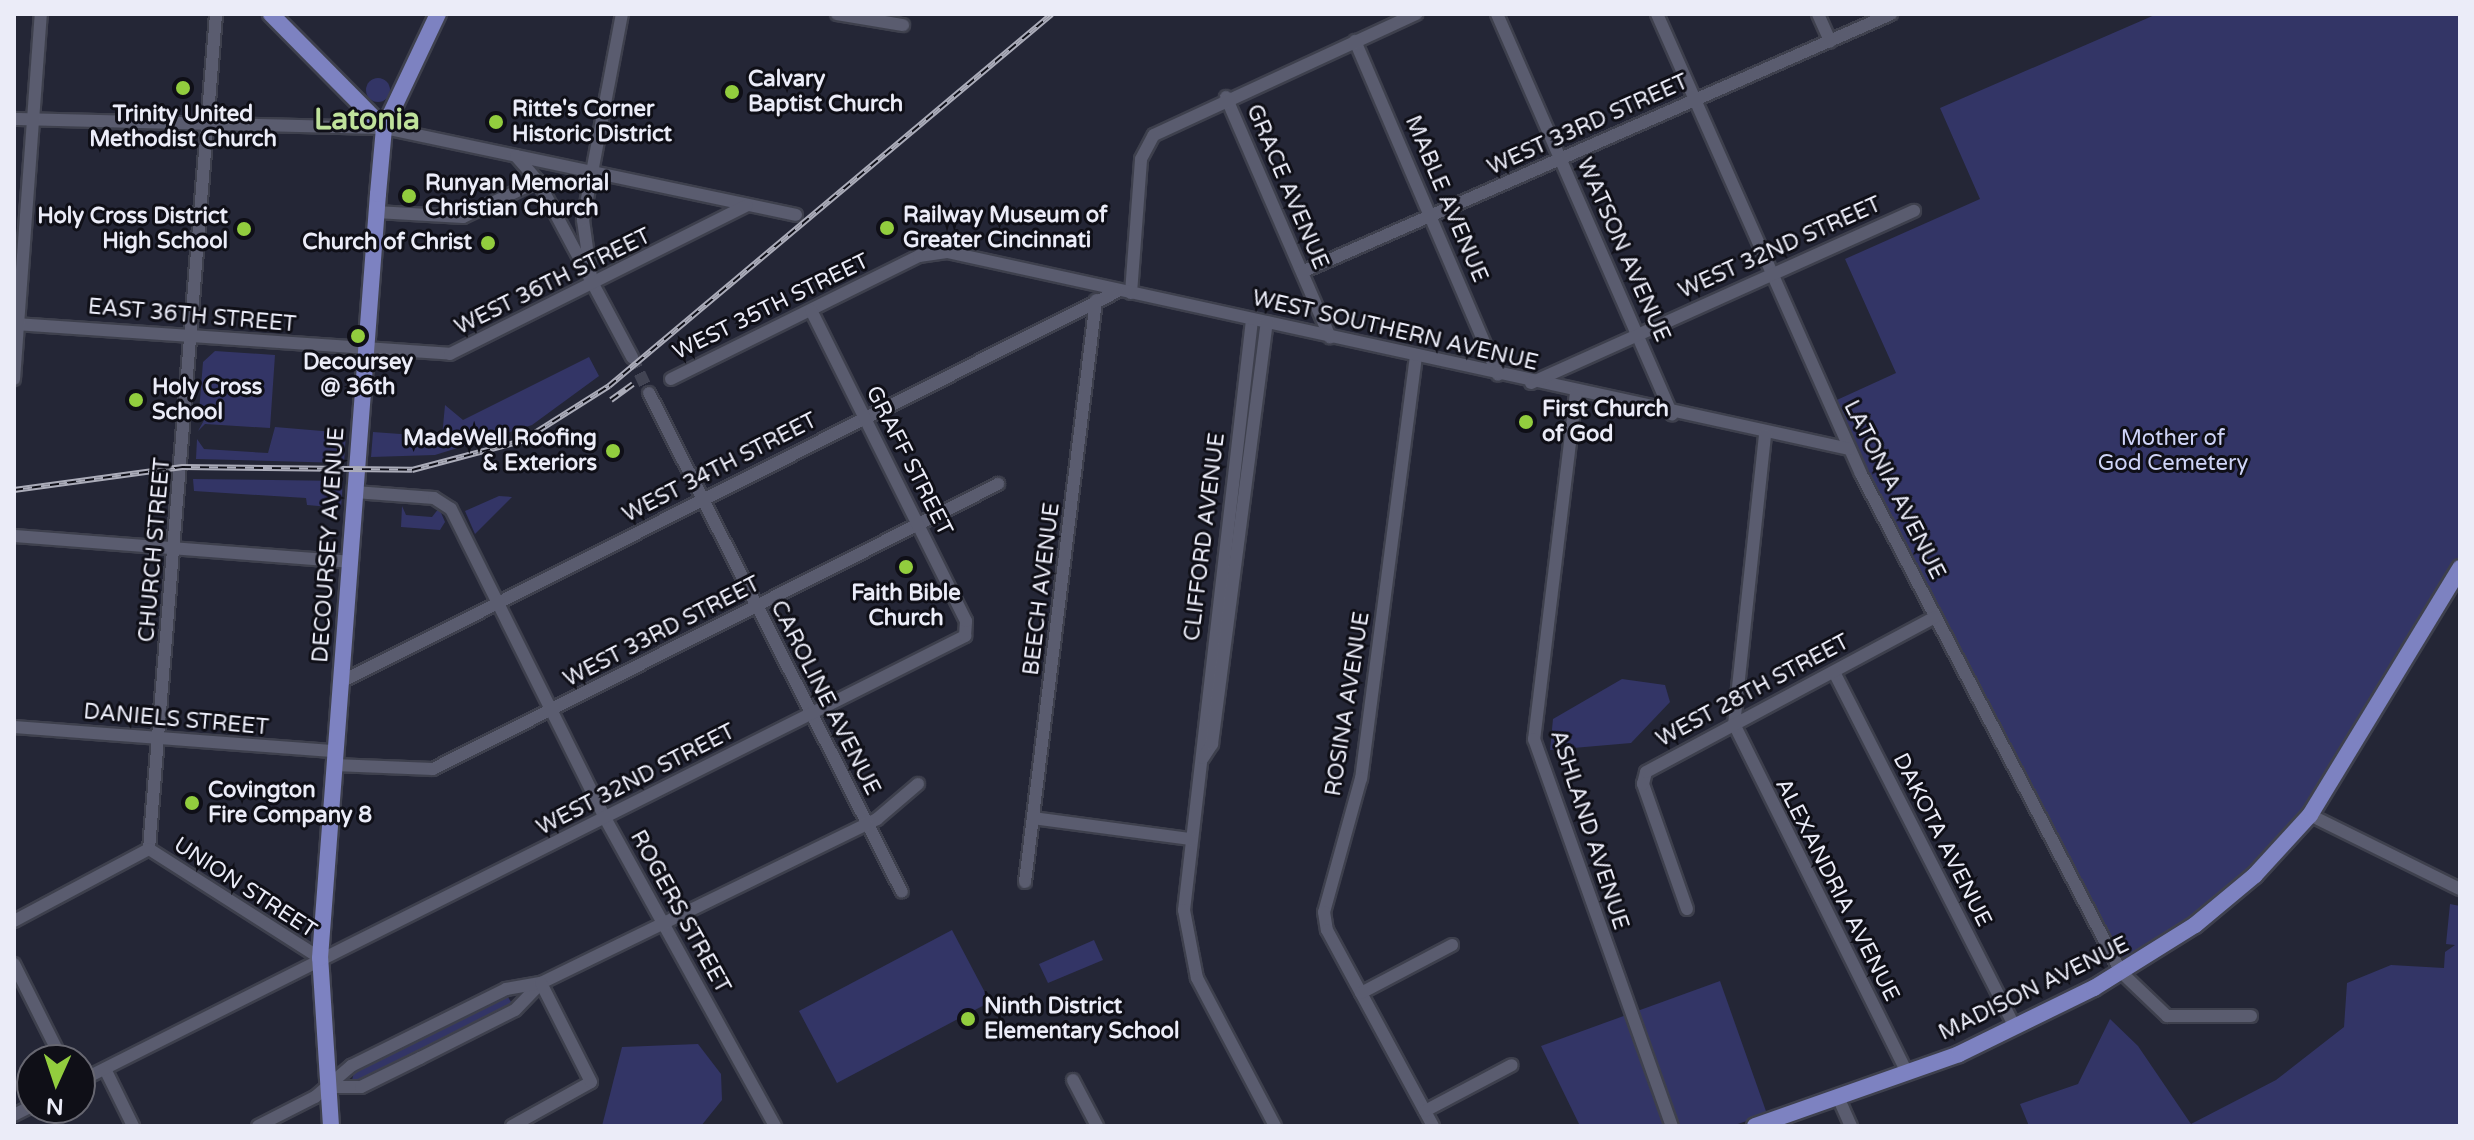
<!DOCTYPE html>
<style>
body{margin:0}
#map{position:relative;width:2474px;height:1140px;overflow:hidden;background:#242636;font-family:"Varela Round",sans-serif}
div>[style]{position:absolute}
.green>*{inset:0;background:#333566}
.round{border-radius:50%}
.minor-tunnel>*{height:12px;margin-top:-6px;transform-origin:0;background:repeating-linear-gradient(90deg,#424453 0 12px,transparent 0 18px)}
.roads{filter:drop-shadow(2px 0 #3e404d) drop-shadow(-2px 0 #3e404d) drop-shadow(0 2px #3e404d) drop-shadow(0 -2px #3e404d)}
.minor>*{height:12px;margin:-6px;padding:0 6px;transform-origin:6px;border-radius:6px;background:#5a5c6f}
.major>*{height:16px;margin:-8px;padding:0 8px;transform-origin:8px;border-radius:8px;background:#7d82c1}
.rail>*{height:6px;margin-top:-3px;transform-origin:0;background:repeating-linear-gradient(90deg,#0f0f17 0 9px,#abacb9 0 18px);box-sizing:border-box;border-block:2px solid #abacb9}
.dots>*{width:22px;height:22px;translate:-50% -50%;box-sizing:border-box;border:4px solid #0f0f17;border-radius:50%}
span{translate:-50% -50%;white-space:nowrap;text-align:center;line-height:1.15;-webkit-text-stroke:6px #0f0f17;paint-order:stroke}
.poi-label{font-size:22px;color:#ebecf8;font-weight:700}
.left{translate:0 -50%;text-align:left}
.right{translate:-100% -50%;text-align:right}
.street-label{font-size:22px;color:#ebecf8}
.park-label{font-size:22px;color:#cfd4f7}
.district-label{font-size:30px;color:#bfe29b;font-weight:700}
.frame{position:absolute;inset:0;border:16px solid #ebecf8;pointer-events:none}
.north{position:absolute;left:16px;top:1044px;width:80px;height:80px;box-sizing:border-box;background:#0f0f17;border:2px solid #676771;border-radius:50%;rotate:183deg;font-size:22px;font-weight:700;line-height:32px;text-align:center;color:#ebecf8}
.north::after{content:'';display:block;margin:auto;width:28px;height:36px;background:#92cd3e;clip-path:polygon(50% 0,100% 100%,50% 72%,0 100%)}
</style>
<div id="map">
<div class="green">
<div style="clip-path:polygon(2157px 14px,2460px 14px,2460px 568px,2378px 711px,2255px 875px,2121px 972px,1828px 404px,1896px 373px,1845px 259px,1980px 199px,1940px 108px)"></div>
<div class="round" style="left:366px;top:78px;width:24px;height:24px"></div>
<div style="clip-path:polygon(215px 351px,275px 355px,270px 428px,205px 424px,198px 431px,208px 413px,199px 412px,203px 362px)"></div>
<div style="clip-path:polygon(589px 357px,599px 376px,532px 425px,435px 455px,371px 457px,373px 432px,442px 437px,445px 405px,463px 420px)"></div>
<div style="clip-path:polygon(275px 427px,346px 433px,344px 463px,196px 459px,197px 439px,204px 449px,268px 453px)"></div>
<div style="clip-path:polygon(193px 479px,343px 481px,341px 508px,307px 505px,306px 498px,194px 491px)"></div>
<div style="clip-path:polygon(499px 496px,512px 497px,475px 534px,465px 511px)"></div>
<div style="clip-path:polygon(402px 506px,406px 515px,432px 517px,439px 508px,445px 522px,440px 530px,401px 527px)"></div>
<div style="clip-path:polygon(1622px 679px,1665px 685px,1670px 702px,1631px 743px,1550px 750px,1553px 719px)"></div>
<div style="clip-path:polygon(2450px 904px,2460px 906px,2460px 1126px,2029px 1126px,2020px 1104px,2078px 1084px,2110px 1019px,2138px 1046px,2191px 1124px,2276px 1080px,2344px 1027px,2347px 983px,2391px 965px,2444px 968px,2445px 952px,2455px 945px,2446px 944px)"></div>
<div style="clip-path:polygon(952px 930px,990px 1002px,837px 1083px,799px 1011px)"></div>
<div style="clip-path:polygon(1094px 940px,1103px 960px,1048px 983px,1039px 964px)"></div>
<div style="clip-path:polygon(1720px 981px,1767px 1114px,1732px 1126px,1580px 1126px,1541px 1046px)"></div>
<div style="clip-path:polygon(506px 994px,513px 1005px,363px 1082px,352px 1080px,355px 1069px)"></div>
<div style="clip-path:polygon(698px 1044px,721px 1074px,722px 1100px,701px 1126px,602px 1126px,622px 1047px)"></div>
</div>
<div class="minor-tunnel">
<div style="left:632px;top:357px;width:40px;rotate:65deg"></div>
</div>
<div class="roads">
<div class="minor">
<div style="left:837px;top:14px;width:67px;rotate:9.5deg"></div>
<div style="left:1497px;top:14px;width:437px;rotate:66.4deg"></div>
<div style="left:1657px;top:14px;width:503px;rotate:66.08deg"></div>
<div style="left:1861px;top:474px;width:562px;rotate:62.43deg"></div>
<div style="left:2121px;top:972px;width:64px;rotate:43.7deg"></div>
<div style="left:2167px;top:1016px;width:84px"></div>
<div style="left:1818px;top:14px;width:30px;rotate:66deg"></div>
<div style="left:1355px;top:41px;width:363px;rotate:66.8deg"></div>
<div style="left:1226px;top:97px;width:262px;rotate:66.6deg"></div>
<div style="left:14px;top:119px;width:370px;rotate:1.4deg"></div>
<div style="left:384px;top:128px;width:421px;rotate:11.9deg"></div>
<div style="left:516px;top:156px;width:33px;rotate:49deg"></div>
<div style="left:538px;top:181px;width:200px;rotate:61.9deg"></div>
<div style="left:376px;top:212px;width:87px;rotate:3.3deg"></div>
<div style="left:463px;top:217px;width:83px;rotate:-25.6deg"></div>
<div style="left:1302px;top:272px;width:643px;rotate:-23.65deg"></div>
<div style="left:592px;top:284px;width:65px;rotate:-98deg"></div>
<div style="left:583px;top:220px;width:210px;rotate:-79.3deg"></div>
<div style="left:1131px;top:293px;width:134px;rotate:-85.7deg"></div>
<div style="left:1141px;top:159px;width:27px;rotate:-62deg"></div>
<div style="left:1154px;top:135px;width:289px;rotate:-24.8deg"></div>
<div style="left:1252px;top:320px;width:594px;rotate:96.57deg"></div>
<div style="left:1184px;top:910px;width:69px;rotate:79.2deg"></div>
<div style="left:1197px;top:978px;width:167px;rotate:62.2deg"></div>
<div style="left:14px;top:324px;width:437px;rotate:3.9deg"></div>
<div style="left:450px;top:354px;width:332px;rotate:-26.6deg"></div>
<div style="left:1416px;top:356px;width:426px;rotate:97.4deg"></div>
<div style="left:1361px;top:778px;width:139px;rotate:105.4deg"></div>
<div style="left:1324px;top:912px;width:18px;rotate:81deg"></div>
<div style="left:1327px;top:930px;width:223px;rotate:61.6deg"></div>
<div style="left:14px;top:379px;width:366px;rotate:-85.8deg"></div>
<div style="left:671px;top:379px;width:277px;rotate:-26.4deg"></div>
<div style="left:919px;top:256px;width:28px;rotate:-8deg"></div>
<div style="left:947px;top:252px;width:923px;rotate:12.32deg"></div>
<div style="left:1531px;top:383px;width:420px;rotate:-24.2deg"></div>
<div style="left:649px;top:393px;width:559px;rotate:63.11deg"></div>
<div style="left:1576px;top:393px;width:349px;rotate:96.9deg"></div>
<div style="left:1534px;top:739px;width:411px;rotate:70.4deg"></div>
<div style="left:1765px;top:435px;width:291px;rotate:96.1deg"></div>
<div style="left:1734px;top:724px;width:390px;rotate:63.6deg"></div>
<div style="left:355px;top:492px;width:79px;rotate:4.3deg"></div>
<div style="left:434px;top:498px;width:20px;rotate:33deg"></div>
<div style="left:451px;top:509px;width:345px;rotate:63.5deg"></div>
<div style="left:605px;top:818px;width:352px;rotate:61.1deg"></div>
<div style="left:14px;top:536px;width:337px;rotate:4.4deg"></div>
<div style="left:1834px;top:672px;width:398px;rotate:63deg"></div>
<div style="left:341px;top:682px;width:870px;rotate:-26.71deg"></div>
<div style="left:14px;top:727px;width:322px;rotate:4.3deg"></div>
<div style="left:1203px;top:758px;width:17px;rotate:-57deg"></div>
<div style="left:1212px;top:744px;width:425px;rotate:-82.6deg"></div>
<div style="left:334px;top:765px;width:99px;rotate:2.3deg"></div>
<div style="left:433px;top:769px;width:633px;rotate:-26.77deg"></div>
<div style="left:2310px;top:815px;width:167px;rotate:26.3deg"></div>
<div style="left:1033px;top:818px;width:159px;rotate:7.6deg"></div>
<div style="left:149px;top:849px;width:838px;rotate:-85.41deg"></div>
<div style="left:149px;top:849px;width:203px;rotate:32.5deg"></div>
<div style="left:1025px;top:882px;width:586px;rotate:-83.04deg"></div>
<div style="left:1687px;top:909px;width:133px;rotate:-109.4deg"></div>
<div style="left:1643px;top:784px;width:12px;rotate:-76deg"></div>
<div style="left:1646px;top:772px;width:328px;rotate:-28.2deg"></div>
<div style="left:14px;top:921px;width:153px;rotate:-28.1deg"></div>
<div style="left:14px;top:964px;width:107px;rotate:63.4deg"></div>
<div style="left:1361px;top:993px;width:103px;rotate:-27.8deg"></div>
<div style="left:105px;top:1069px;width:64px;rotate:63.8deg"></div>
<div style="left:1073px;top:1080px;width:52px;rotate:62.4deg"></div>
<div style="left:80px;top:1081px;width:991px;rotate:-26.69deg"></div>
<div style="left:965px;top:636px;width:15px;rotate:-86deg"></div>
<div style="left:966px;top:621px;width:347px;rotate:-116.5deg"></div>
<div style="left:328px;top:1087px;width:33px"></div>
<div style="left:361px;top:1087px;width:66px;rotate:-26.2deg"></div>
<div style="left:420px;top:1058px;width:106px;rotate:-26.8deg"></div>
<div style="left:515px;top:1010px;width:37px;rotate:-46deg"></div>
<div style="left:1838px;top:1097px;width:32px;rotate:66deg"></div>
<div style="left:1425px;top:1111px;width:98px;rotate:-27.9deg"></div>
<div style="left:14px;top:1115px;width:20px;rotate:-27deg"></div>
<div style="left:258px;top:1126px;width:64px;rotate:-27deg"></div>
<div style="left:315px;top:1097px;width:48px;rotate:-40.7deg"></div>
<div style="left:351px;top:1066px;width:173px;rotate:-26.4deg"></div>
<div style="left:506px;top:989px;width:36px;rotate:-10deg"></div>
<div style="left:541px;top:983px;width:374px;rotate:-26deg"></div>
<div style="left:877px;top:819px;width:54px;rotate:-40.5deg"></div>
<div style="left:512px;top:1126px;width:90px;rotate:-29.1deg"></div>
<div style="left:591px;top:1082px;width:111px;rotate:-116.8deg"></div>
</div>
<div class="major">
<div style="left:271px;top:14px;width:161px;rotate:45.3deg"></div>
<div style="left:331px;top:1126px;width:168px;rotate:-93.7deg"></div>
<div style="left:320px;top:958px;width:766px;rotate:-85.66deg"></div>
<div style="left:378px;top:194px;width:66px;rotate:-84.8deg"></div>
<div style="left:384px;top:128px;width:126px;rotate:-64.7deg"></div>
<div style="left:1755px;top:1126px;width:216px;rotate:-19.4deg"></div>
<div style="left:1959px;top:1054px;width:150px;rotate:-26.1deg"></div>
<div style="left:2094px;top:988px;width:119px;rotate:-32deg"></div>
<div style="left:2195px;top:925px;width:78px;rotate:-39.8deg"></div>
<div style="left:2255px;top:875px;width:81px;rotate:-47.5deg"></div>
<div style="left:2310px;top:815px;width:289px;rotate:-58.7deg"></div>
</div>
</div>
<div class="rail">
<div style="left:611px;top:400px;width:27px;rotate:-36deg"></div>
<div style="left:14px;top:490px;width:170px;rotate:-7.8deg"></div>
<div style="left:182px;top:467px;width:230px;rotate:0.7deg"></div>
<div style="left:412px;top:470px;width:114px;rotate:-14.8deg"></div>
<div style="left:522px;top:441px;width:103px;rotate:-32.3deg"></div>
<div style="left:609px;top:386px;width:578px;rotate:-40.02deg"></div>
</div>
<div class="dots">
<div style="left:183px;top:88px;background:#92cd3e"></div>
<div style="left:732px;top:92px;background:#92cd3e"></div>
<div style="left:496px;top:122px;background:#92cd3e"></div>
<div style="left:409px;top:196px;background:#92cd3e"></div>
<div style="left:887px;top:228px;background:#92cd3e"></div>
<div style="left:244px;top:229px;background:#92cd3e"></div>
<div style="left:488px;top:243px;background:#92cd3e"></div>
<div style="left:358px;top:336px;background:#92cd3e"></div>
<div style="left:136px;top:400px;background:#92cd3e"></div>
<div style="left:1526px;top:422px;background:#92cd3e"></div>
<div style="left:613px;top:451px;background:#92cd3e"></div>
<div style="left:906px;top:567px;background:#92cd3e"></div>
<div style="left:192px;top:803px;background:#92cd3e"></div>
<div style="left:968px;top:1019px;background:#92cd3e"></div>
</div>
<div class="poi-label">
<span class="left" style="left:748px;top:92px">Calvary<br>Baptist Church</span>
<span class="left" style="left:512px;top:122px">Ritte's Corner<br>Historic District</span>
<span style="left:183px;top:127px">Trinity United<br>Methodist Church</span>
<span class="left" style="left:425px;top:196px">Runyan Memorial<br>Christian Church</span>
<span class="left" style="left:903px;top:228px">Railway Museum of<br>Greater Cincinnati</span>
<span class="right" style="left:228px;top:229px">Holy Cross District<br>High School</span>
<span class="right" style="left:472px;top:243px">Church of Christ</span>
<span style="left:358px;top:375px">Decoursey<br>@ 36th</span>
<span class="left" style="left:152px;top:400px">Holy Cross<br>School</span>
<span class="left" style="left:1542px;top:422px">First Church<br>of God</span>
<span class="right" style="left:597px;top:451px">MadeWell Roofing<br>&amp; Exteriors</span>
<span style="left:906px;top:606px">Faith Bible<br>Church</span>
<span class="left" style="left:208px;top:803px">Covington<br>Fire Company 8</span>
<span class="left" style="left:984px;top:1019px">Ninth District<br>Elementary School</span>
</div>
<div class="street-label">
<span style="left:1588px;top:125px;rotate:-24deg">WEST 33RD STREET</span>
<span style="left:1287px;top:187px;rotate:67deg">GRACE AVENUE</span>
<span style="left:1446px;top:199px;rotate:67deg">MABLE AVENUE</span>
<span style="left:1780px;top:248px;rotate:-24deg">WEST 32ND STREET</span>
<span style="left:1623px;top:250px;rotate:66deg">WATSON AVENUE</span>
<span style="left:553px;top:282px;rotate:-26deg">WEST 36TH STREET</span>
<span style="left:771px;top:307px;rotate:-26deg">WEST 35TH STREET</span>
<span style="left:192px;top:316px;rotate:5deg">EAST 36TH STREET</span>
<span style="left:1395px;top:331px;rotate:13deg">WEST SOUTHERN AVENUE</span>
<span style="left:909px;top:461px;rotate:63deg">GRAFF STREET</span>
<span style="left:720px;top:468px;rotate:-27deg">WEST 34TH STREET</span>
<span style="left:1894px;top:490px;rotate:63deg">LATONIA AVENUE</span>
<span style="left:1205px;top:537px;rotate:-83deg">CLIFFORD AVENUE</span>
<span style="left:329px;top:545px;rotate:-86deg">DECOURSEY AVENUE</span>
<span style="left:155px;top:550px;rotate:-85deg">CHURCH STREET</span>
<span style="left:1042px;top:589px;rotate:-83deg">BEECH AVENUE</span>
<span style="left:662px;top:632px;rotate:-27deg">WEST 33RD STREET</span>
<span style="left:1753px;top:691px;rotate:-28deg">WEST 28TH STREET</span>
<span style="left:825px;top:698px;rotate:63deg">CAROLINE AVENUE</span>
<span style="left:1348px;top:704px;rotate:-81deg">ROSINA AVENUE</span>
<span style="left:176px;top:720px;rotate:5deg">DANIELS STREET</span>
<span style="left:636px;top:780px;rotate:-27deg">WEST 32ND STREET</span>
<span style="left:1589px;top:830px;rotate:72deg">ASHLAND AVENUE</span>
<span style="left:1942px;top:840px;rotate:63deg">DAKOTA AVENUE</span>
<span style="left:245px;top:888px;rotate:33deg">UNION STREET</span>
<span style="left:1837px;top:890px;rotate:63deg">ALEXANDRIA AVENUE</span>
<span style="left:680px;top:912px;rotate:61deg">ROGERS STREET</span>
<span style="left:2034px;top:989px;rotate:-26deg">MADISON AVENUE</span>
</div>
<div class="park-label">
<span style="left:2173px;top:451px">Mother of<br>God Cemetery</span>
</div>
<div class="district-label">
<span style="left:367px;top:120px">Latonia</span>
</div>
<div class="frame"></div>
<div class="north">N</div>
</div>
